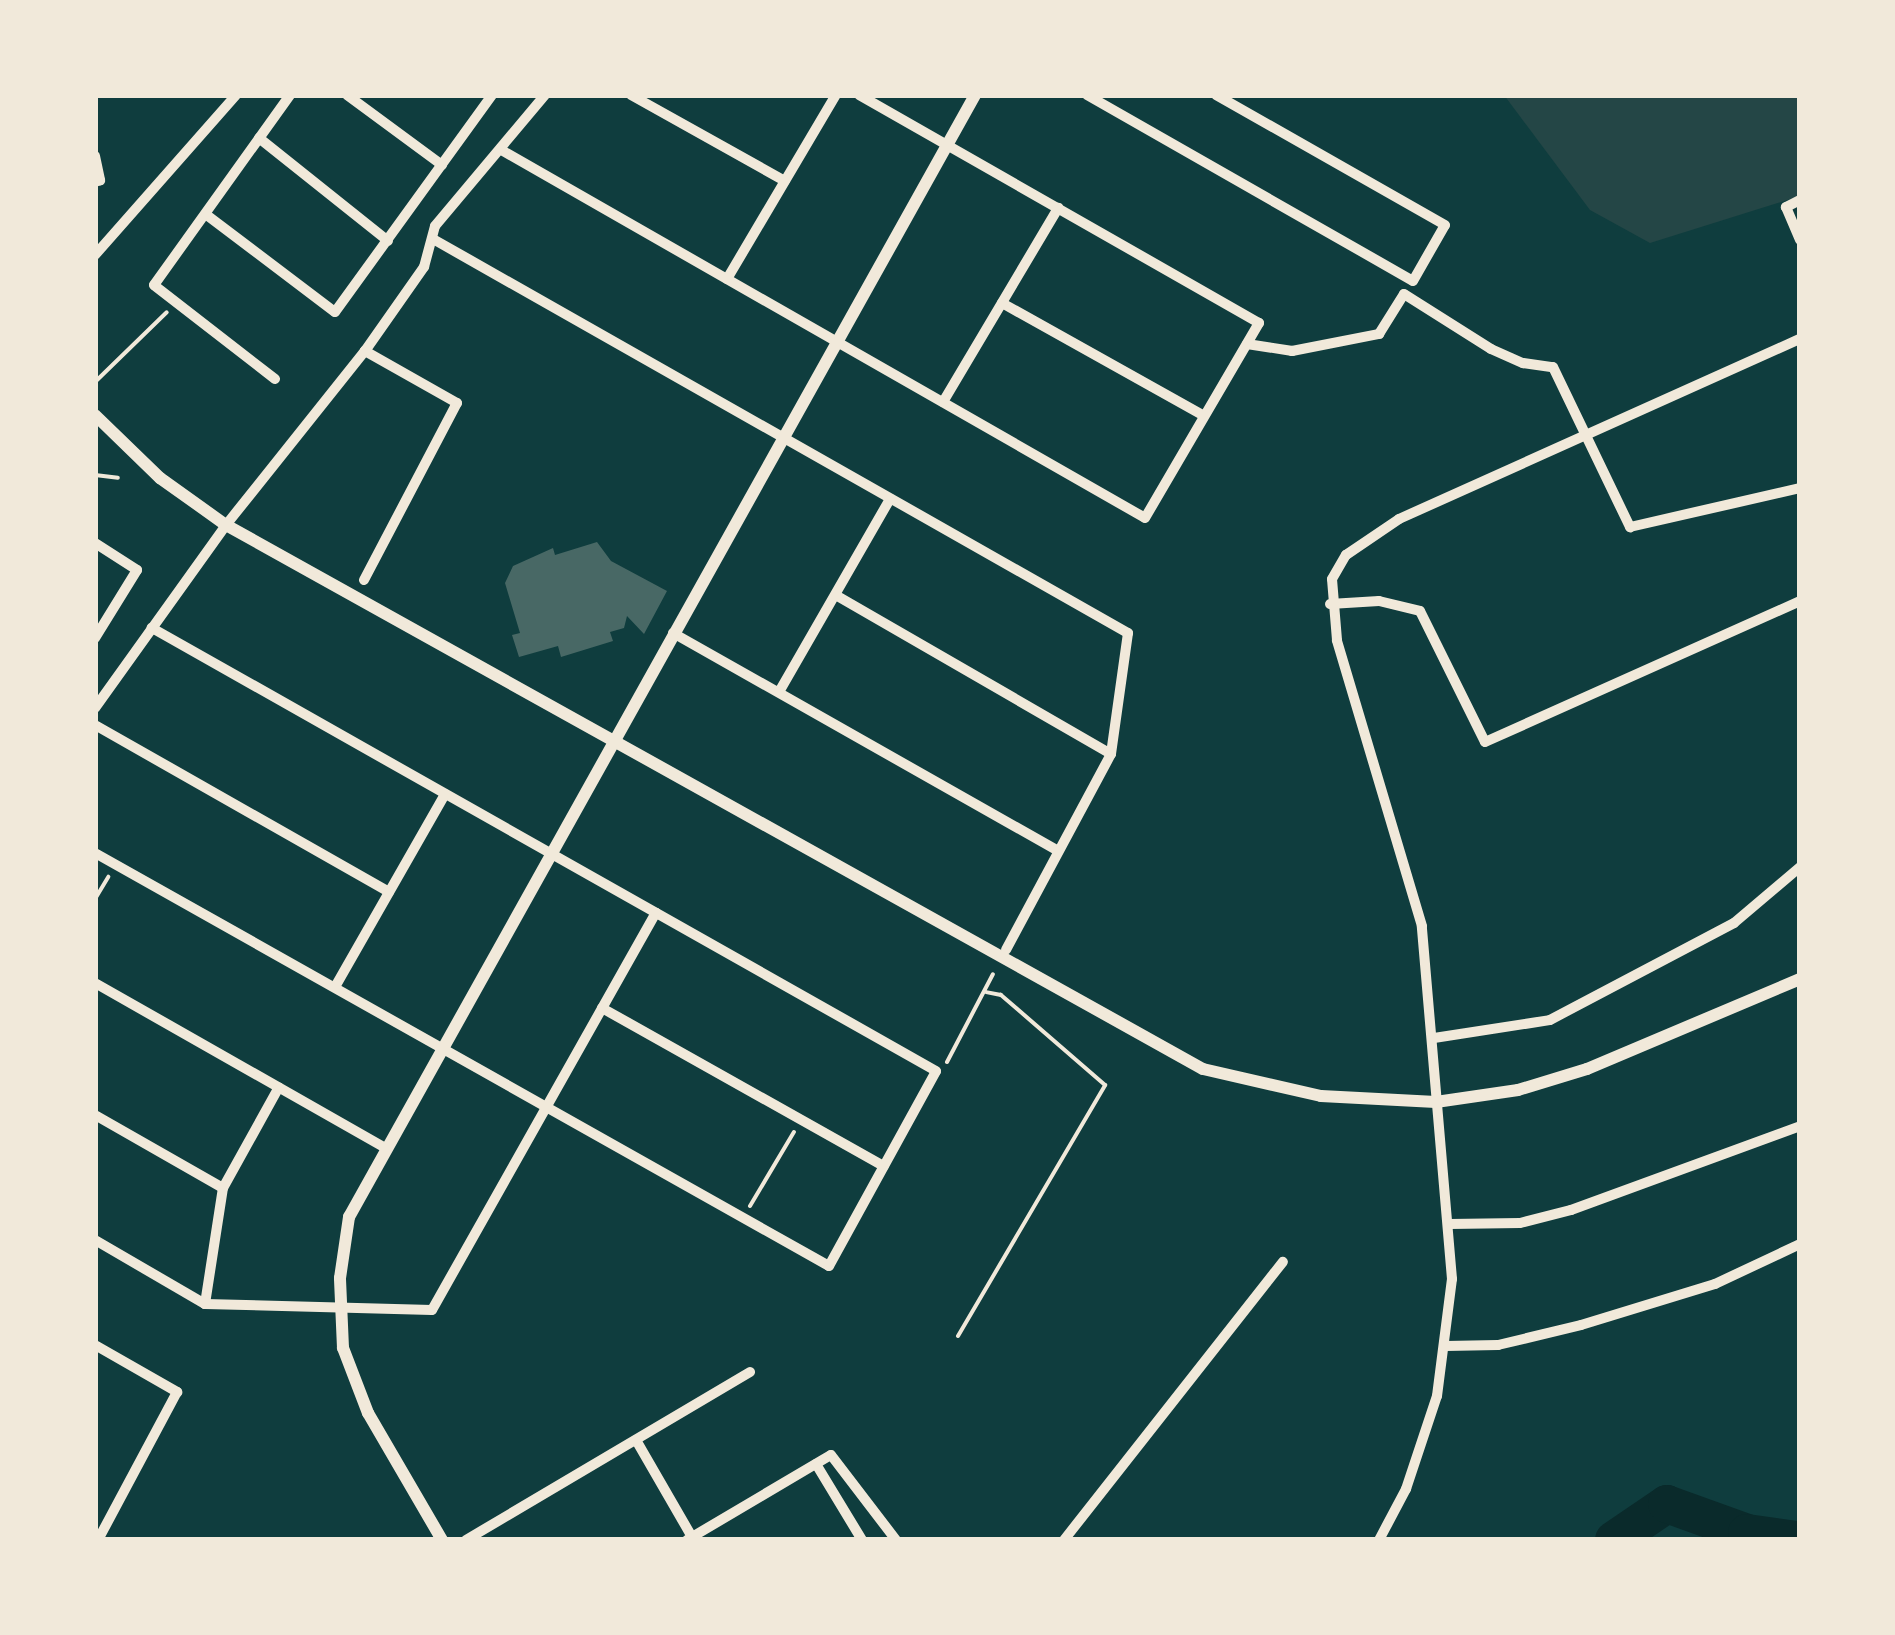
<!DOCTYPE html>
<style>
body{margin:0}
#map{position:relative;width:1895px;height:1635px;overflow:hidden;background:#0f3d3e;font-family:Roboto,sans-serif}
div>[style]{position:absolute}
.green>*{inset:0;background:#244646}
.river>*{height:38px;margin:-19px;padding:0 19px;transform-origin:19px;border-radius:19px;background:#0a2a2b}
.building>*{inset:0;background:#486865}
.path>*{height:4px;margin:-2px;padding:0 2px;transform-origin:2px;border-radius:2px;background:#f1e9da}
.minor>*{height:10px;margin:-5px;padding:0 5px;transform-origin:5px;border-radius:5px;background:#f1e9da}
.tertiary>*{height:12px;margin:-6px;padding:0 6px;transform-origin:6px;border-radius:6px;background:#f1e9da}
span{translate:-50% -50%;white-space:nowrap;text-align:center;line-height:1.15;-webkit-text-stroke:8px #f1e9da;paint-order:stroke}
.frame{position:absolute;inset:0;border:98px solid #f1e9da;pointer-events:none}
</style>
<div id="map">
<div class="green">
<div style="clip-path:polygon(1504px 95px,1800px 95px,1800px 196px,1650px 243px,1590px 210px)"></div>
</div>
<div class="river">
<div style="left:1614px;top:1540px;width:64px;rotate:-34.2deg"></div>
<div style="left:1667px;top:1504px;width:85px;rotate:19.9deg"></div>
<div style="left:1747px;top:1533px;width:50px;rotate:8deg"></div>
</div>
<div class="building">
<div style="clip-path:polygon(597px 542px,611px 561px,667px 591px,644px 634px,627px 616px,624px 628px,610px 632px,613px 641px,561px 657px,558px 646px,519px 657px,512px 635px,520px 633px,505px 583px,513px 566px,553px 548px,555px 555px)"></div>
</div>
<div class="path">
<div style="left:95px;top:382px;width:100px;rotate:-44.2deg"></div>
<div style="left:95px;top:475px;width:23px;rotate:7deg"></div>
<div style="left:95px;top:899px;width:26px;rotate:-59deg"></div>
<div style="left:947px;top:1062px;width:99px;rotate:-62.4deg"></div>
<div style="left:750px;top:1206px;width:86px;rotate:-59.3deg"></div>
<div style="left:958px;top:1336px;width:291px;rotate:-59.6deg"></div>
<div style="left:1105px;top:1085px;width:138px;rotate:-139.1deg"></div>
<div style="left:1001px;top:995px;width:15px;rotate:-169deg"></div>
</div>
<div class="minor">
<div style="left:347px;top:95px;width:118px;rotate:36.4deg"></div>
<div style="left:631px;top:95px;width:176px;rotate:29.2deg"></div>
<div style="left:1087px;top:95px;width:375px;rotate:29.7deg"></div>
<div style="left:1413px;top:281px;width:64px;rotate:-60.3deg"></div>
<div style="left:1445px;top:225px;width:263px;rotate:-150.4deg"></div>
<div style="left:259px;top:138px;width:165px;rotate:38.6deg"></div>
<div style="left:503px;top:151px;width:739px;rotate:29.75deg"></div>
<div style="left:1145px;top:518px;width:226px;rotate:-59.7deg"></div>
<div style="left:1259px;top:323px;width:460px;rotate:-150.3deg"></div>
<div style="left:95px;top:156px;width:25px;rotate:78deg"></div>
<div style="left:100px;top:180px;width:5px;rotate:158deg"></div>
<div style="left:1800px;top:200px;width:16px;rotate:153deg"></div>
<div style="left:1786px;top:207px;width:36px;rotate:67deg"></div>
<div style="left:208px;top:216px;width:159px;rotate:37.1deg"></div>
<div style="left:335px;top:312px;width:268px;rotate:-54.1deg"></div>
<div style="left:433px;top:239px;width:799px;rotate:29.55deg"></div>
<div style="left:1128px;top:633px;width:122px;rotate:98deg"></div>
<div style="left:1111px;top:754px;width:222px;rotate:118.2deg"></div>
<div style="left:95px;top:255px;width:213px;rotate:-48.6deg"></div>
<div style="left:727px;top:279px;width:214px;rotate:-59.4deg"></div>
<div style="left:1002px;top:303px;width:231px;rotate:29.2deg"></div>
<div style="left:1247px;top:344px;width:46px;rotate:8.8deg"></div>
<div style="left:1292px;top:351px;width:89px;rotate:-11.1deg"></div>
<div style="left:1379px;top:334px;width:47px;rotate:-58deg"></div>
<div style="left:1404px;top:294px;width:103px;rotate:32.3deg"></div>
<div style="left:1491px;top:349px;width:35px;rotate:24deg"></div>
<div style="left:1523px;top:363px;width:30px;rotate:8deg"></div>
<div style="left:1553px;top:367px;width:178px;rotate:64.3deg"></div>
<div style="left:1630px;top:527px;width:174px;rotate:-12.9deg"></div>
<div style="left:275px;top:379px;width:153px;rotate:-142.2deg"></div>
<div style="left:154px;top:285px;width:234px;rotate:-54.4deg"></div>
<div style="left:943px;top:402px;width:226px;rotate:-59.3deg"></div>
<div style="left:95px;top:543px;width:50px;rotate:32.7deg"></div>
<div style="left:137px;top:570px;width:80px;rotate:121.7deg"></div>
<div style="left:364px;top:580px;width:200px;rotate:-62.3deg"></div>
<div style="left:457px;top:403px;width:106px;rotate:-150.5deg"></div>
<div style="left:839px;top:597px;width:314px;rotate:30deg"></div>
<div style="left:1330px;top:604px;width:49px;rotate:-3.5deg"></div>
<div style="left:1379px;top:601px;width:42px;rotate:13.7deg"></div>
<div style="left:1420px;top:611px;width:146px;rotate:63.6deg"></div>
<div style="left:1485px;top:742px;width:345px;rotate:-24.1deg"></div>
<div style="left:673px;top:633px;width:442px;rotate:29.5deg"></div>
<div style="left:779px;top:692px;width:223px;rotate:-60.1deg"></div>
<div style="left:95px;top:708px;width:225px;rotate:-54.4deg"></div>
<div style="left:226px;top:525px;width:223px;rotate:-51.4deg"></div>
<div style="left:365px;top:351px;width:103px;rotate:-54.9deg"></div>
<div style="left:424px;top:267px;width:42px;rotate:-75deg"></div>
<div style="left:435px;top:226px;width:171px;rotate:-50deg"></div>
<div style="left:95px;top:725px;width:338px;rotate:29.6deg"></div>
<div style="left:95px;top:853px;width:842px;rotate:29.37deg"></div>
<div style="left:829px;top:1266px;width:222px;rotate:-61.2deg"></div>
<div style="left:936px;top:1071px;width:901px;rotate:-150.53deg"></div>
<div style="left:95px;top:983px;width:332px;rotate:29.6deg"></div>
<div style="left:335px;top:987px;width:222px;rotate:-60.3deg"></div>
<div style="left:602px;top:1008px;width:323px;rotate:29.3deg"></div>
<div style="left:1434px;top:1038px;width:117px;rotate:-8.8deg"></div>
<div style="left:1550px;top:1020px;width:208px;rotate:-27.8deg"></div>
<div style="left:1734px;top:923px;width:87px;rotate:-40.3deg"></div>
<div style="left:95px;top:1115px;width:147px;rotate:29.7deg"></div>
<div style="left:1450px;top:1224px;width:70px;rotate:-0.8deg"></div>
<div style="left:1520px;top:1223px;width:53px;rotate:-14.3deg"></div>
<div style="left:1571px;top:1210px;width:244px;rotate:-20.1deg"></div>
<div style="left:95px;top:1240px;width:127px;rotate:30.2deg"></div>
<div style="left:205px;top:1304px;width:227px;rotate:1.5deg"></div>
<div style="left:432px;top:1310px;width:456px;rotate:-60.6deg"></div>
<div style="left:205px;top:1304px;width:117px;rotate:-81.2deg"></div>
<div style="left:223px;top:1188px;width:115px;rotate:-61deg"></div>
<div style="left:95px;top:1345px;width:95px;rotate:29.8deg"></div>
<div style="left:177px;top:1392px;width:168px;rotate:118.1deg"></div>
<div style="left:1446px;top:1346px;width:52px;rotate:-1.1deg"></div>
<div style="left:1498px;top:1345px;width:85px;rotate:-13.5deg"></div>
<div style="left:1581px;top:1325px;width:140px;rotate:-17deg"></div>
<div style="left:1715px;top:1284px;width:94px;rotate:-25.2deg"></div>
<div style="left:636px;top:1440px;width:112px;rotate:60deg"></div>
<div style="left:816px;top:1464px;width:89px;rotate:58.8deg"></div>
<div style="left:466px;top:1540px;width:330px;rotate:-30.6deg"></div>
<div style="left:687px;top:1540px;width:167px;rotate:-30.6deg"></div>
<div style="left:831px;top:1455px;width:107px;rotate:52.6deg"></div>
<div style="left:1064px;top:1540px;width:354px;rotate:-51.8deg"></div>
<div style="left:1379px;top:1540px;width:58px;rotate:-62.1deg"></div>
<div style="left:1406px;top:1489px;width:98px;rotate:-71.6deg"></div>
<div style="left:1437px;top:1396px;width:118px;rotate:-82.7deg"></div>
<div style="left:1452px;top:1279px;width:354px;rotate:-94.9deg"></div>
<div style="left:1422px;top:926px;width:298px;rotate:-106.6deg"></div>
<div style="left:1337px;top:640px;width:61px;rotate:-94.7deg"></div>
<div style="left:1332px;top:579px;width:28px;rotate:-60deg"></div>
<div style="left:1346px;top:555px;width:64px;rotate:-34.2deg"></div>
<div style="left:1399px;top:519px;width:440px;rotate:-24.2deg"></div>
</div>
<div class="tertiary">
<div style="left:95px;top:415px;width:91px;rotate:44.1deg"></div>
<div style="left:160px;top:478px;width:81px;rotate:35.5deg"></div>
<div style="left:226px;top:525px;width:1118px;rotate:29.11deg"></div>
<div style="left:1203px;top:1069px;width:121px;rotate:12.9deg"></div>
<div style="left:1321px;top:1096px;width:115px;rotate:3deg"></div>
<div style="left:1436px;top:1102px;width:83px;rotate:-8.3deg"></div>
<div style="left:1518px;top:1090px;width:72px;rotate:-16.9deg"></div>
<div style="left:1587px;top:1069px;width:231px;rotate:-22.9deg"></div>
<div style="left:442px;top:1540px;width:147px;rotate:-120.2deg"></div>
<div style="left:368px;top:1413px;width:70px;rotate:-111deg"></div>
<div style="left:343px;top:1348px;width:70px;rotate:-92.5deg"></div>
<div style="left:340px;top:1278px;width:62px;rotate:-81.6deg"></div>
<div style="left:349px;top:1217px;width:1285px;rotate:-60.84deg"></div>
</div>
<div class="frame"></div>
</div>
